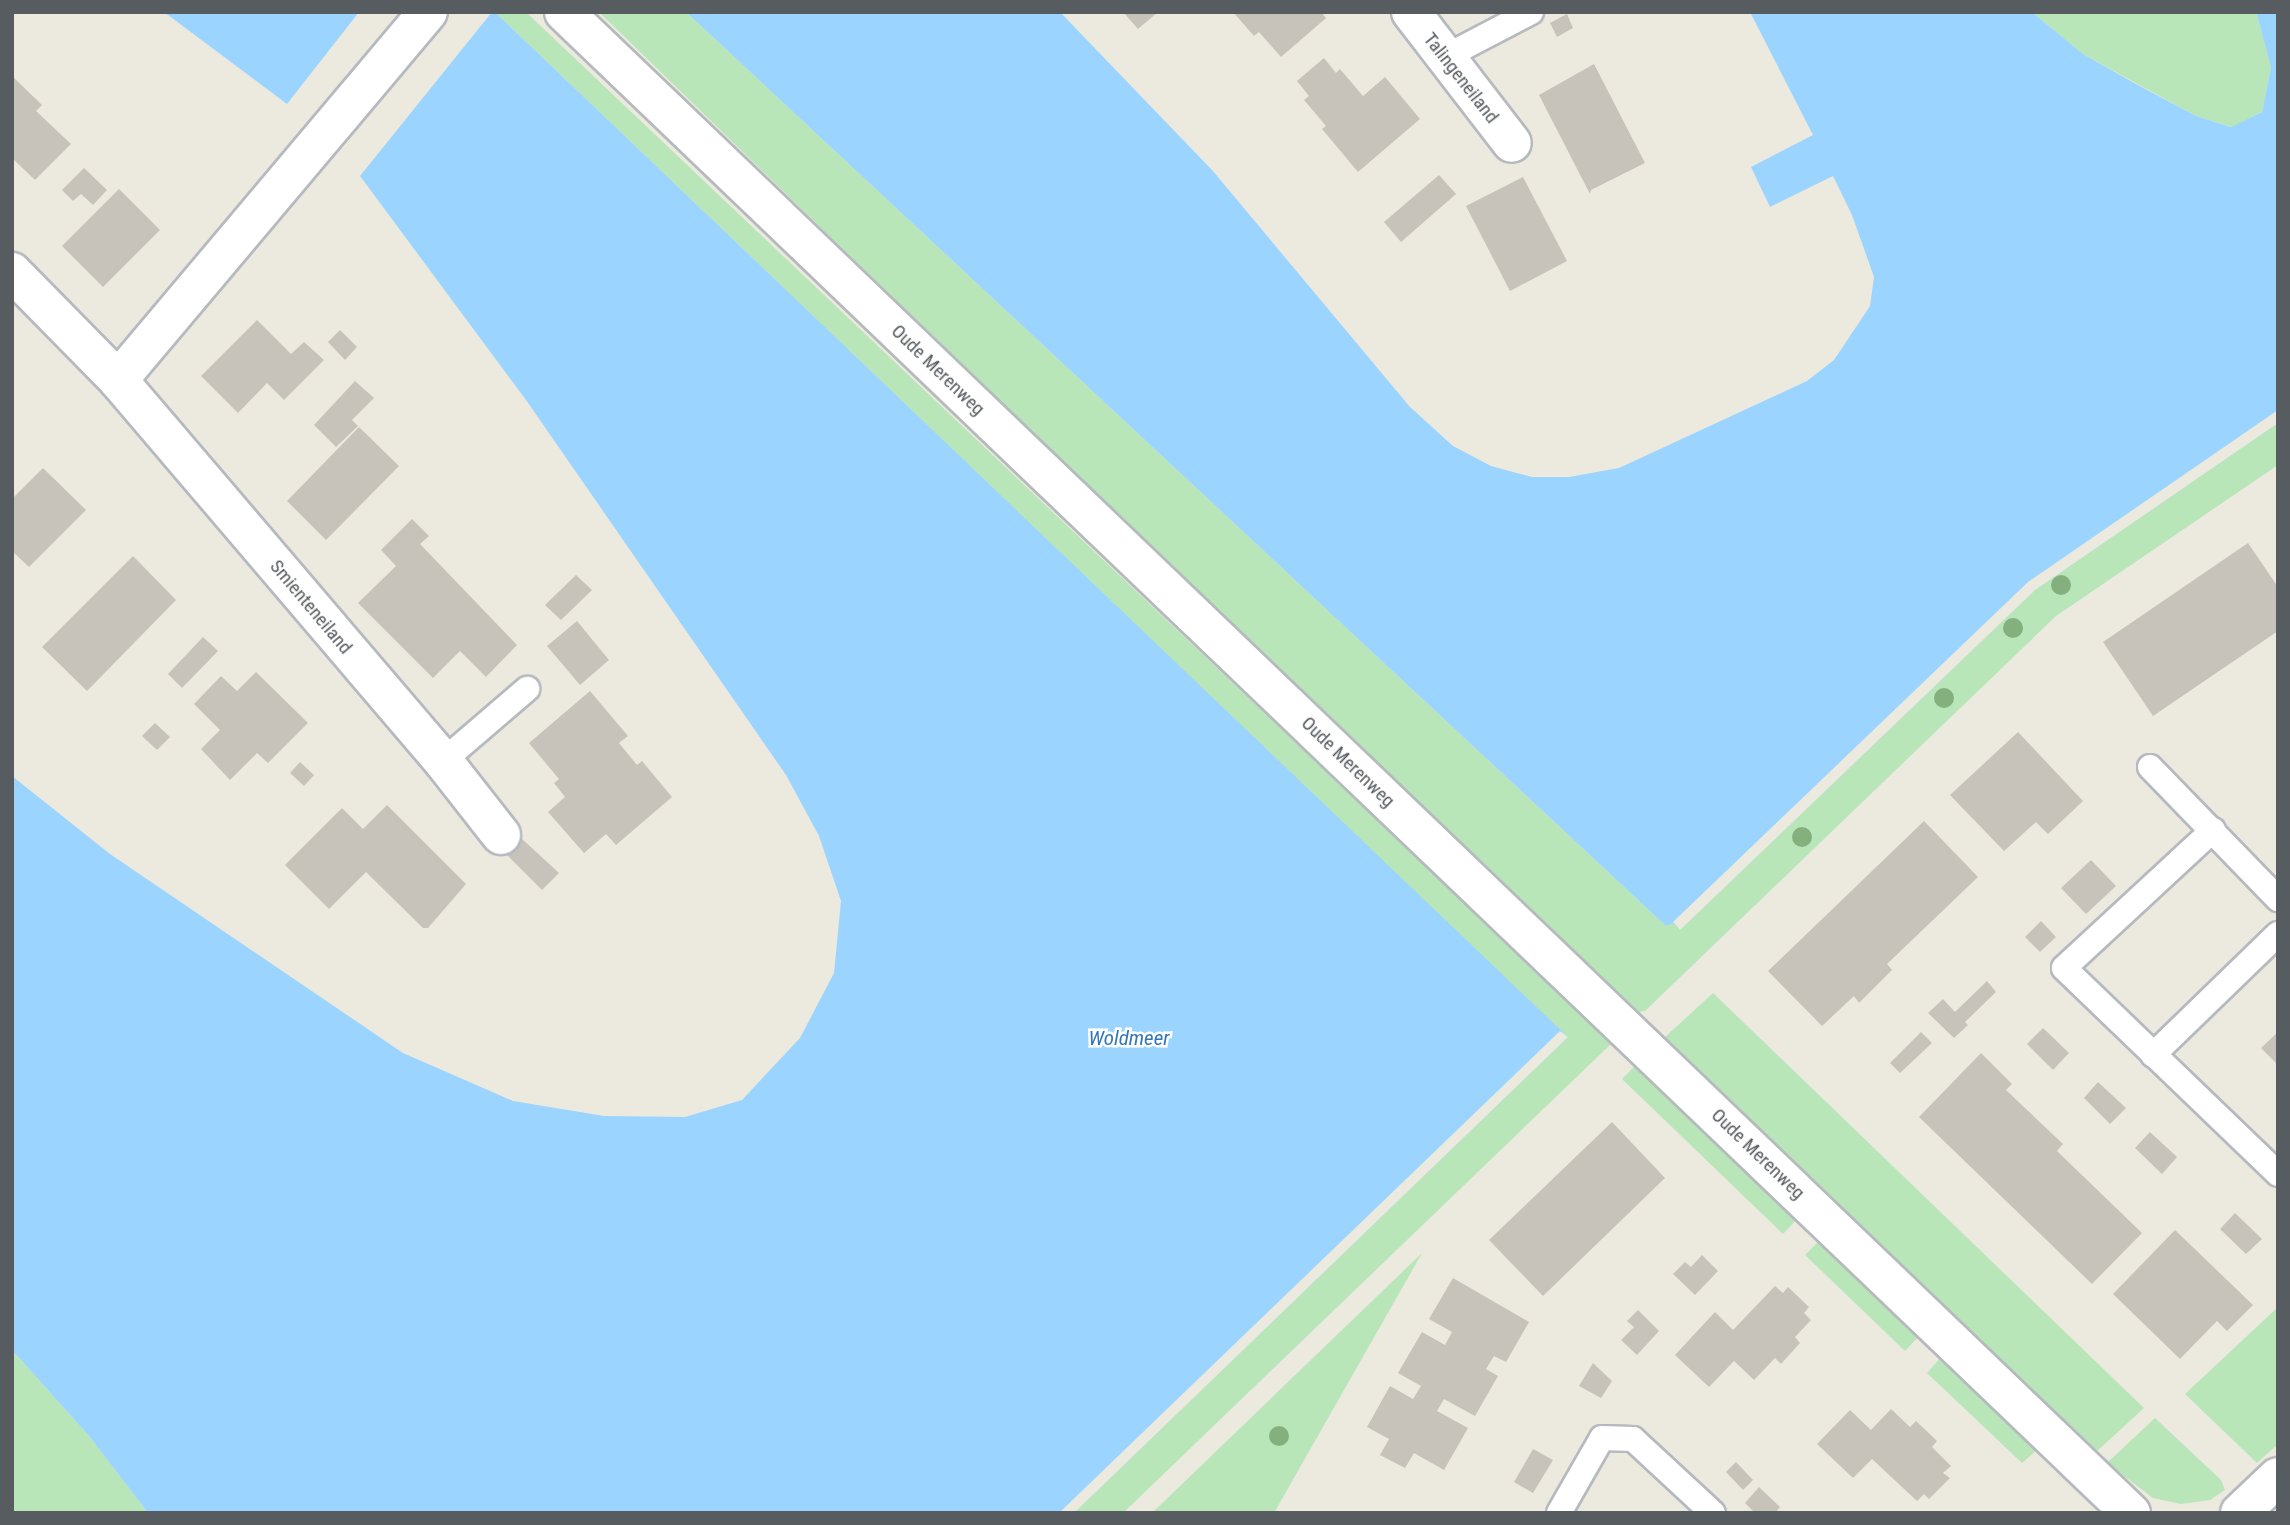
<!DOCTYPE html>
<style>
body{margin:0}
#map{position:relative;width:2290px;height:1525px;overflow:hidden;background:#ece9de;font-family:"Roboto Condensed",sans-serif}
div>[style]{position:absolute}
.green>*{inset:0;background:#b8e6b8}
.water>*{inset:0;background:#9bd5ff}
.pier>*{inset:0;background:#ece9de}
.building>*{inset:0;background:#c7c3bb}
.roads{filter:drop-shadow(2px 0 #b6babf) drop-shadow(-2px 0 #b6babf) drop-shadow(0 2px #b6babf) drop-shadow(0 -2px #b6babf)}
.service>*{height:24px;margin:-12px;padding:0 12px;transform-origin:12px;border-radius:12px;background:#fff}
.minor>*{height:38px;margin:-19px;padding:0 19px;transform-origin:19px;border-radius:19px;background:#fff}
.trees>*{width:20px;height:20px;margin:-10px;border-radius:50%;background:#84b07e}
span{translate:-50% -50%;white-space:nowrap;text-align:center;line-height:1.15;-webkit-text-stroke:5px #fff;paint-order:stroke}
.street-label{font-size:19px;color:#575c61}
.water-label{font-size:21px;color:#3276b8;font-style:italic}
.frame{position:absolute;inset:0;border:14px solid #575c61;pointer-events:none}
</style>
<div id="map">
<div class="green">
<div style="clip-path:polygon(495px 12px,526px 12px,1612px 1043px,1123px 1513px,1074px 1513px,1567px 1037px)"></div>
<div style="clip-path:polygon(599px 12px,686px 12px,1666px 926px,1673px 922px,1680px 930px,2035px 590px,2278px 423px,2278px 465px,2056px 616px,1645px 1011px,1637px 1012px,1494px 882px)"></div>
<div style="clip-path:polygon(2032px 12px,2256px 12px,2271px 67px,2262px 112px,2232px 127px,2196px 116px,2083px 54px)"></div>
<div style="clip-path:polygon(1713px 993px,2144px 1408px,2096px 1452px,1664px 1038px)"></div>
<div style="clip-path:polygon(1636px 1065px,1798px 1218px,1783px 1234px,1622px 1079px)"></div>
<div style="clip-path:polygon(1820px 1240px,1919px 1336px,1905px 1351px,1805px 1255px)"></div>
<div style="clip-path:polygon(1422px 1253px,1274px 1513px,1152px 1513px)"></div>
<div style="clip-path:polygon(2278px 1307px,2278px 1444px,2257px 1463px,2185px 1394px)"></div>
<div style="clip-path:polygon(12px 1350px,89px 1436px,148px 1513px,12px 1513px)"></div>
<div style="clip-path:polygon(1941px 1357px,2038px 1449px,2022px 1463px,1927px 1373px)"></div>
<div style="clip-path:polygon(2155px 1418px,2221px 1480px,2225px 1490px,2210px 1500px,2181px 1504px,2153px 1498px,2107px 1463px)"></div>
</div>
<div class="water">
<div style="clip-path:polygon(164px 12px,359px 12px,287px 104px)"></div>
<div style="clip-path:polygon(492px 12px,495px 12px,1568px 1037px,1074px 1513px,148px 1513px,89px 1436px,12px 1350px,12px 776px,110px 854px,403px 1053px,513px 1101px,604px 1116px,685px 1117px,742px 1100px,800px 1038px,834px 973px,841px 901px,819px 836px,786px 775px,526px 400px,360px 176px)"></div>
<div style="clip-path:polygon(686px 12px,1060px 12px,1212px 170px,1410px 407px,1453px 446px,1491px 466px,1532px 477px,1569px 477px,1619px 468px,1807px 381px,1834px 360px,1870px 306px,1874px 277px,1852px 215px,1833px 176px,1770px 207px,1751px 167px,1813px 135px,1750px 12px,2032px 12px,2083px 54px,2136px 84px,2196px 116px,2231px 127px,2262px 112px,2271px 67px,2256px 12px,2278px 12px,2278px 423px,2035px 590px,1680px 930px,1673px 923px,1666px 926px)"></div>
</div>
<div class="pier">
<div style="clip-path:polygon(2278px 410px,2278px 423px,2035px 590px,1680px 930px,1673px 922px,2028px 582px)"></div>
<div style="clip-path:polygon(1560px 1031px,1568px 1037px,1074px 1513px,1059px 1513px)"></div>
</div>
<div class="building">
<div style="clip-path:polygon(1123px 12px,1158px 12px,1138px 29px)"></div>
<div style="clip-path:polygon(1233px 12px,1321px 12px,1326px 18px,1281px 57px,1259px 32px,1254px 36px)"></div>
<div style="clip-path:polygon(1567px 14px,1573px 28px,1557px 37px,1550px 23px)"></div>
<div style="clip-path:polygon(1324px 58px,1336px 73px,1340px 69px,1363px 96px,1385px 77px,1420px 119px,1358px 172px,1322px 129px,1326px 126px,1304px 100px,1309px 96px,1297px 81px)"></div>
<div style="clip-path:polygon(1594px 64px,1645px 163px,1591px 190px,1590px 194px,1539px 95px)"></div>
<div style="clip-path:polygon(12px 76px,42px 105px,36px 111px,71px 144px,35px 180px,12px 158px)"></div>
<div style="clip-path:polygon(84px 168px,107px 190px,93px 205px,81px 194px,73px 201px,62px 190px)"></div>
<div style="clip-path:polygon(1439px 175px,1456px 194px,1401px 242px,1384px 222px)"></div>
<div style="clip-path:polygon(1523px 177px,1567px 261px,1510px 291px,1466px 206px)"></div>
<div style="clip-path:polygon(119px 189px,160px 230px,103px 287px,62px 246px)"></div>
<div style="clip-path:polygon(257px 320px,291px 354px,304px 342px,324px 360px,284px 400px,267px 383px,238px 413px,201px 376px)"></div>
<div style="clip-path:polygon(340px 330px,357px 347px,345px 360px,328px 342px)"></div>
<div style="clip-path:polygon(355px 381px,374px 398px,352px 420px,358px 426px,336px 447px,314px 425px)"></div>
<div style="clip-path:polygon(359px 427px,399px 466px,326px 540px,287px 501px)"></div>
<div style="clip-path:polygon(43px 468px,86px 510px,29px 567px,12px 551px,12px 499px)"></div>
<div style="clip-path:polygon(412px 519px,429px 536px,420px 544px,517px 645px,486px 677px,460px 651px,433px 678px,358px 603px,396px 566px,381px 550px)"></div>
<div style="clip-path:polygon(2248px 543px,2278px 587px,2278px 631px,2153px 716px,2103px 642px)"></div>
<div style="clip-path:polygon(133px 556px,176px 600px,87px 691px,42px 647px)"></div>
<div style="clip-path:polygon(576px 575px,592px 590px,561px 620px,545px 605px)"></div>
<div style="clip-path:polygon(577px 621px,609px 660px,580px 685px,547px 646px)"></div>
<div style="clip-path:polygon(203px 637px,218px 651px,182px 688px,168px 674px)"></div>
<div style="clip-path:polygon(256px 672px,308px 723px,268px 763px,257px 753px,230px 780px,201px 749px,220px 730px,194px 704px,221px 676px,237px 691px)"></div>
<div style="clip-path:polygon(590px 691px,628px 736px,619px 743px,637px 765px,642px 761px,672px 797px,616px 845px,606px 834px,584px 853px,548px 812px,565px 797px,554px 783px,559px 779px,529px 743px)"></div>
<div style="clip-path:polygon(155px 723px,170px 737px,157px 750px,142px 736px)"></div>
<div style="clip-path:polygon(2018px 732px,2083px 801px,2048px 834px,2036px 822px,2004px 851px,1950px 795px)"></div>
<div style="clip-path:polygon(300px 762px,314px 775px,304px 786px,290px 773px)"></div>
<div style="clip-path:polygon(387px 805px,466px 884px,428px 928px,423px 928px,366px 872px,329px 909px,285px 865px,342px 808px,363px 829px)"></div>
<div style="clip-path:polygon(1924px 821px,1978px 877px,1887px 964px,1892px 970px,1859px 1003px,1854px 996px,1822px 1026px,1768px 971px)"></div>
<div style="clip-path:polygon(521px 838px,559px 873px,542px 890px,506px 854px)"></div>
<div style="clip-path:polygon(2091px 860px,2116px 886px,2086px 914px,2061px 888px)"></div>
<div style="clip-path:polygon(2041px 921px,2056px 937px,2040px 952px,2025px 937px)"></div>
<div style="clip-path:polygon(1987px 981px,1996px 992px,1965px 1022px,1968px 1025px,1954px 1038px,1928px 1013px,1943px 999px,1955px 1012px)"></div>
<div style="clip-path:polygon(2043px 1028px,2069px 1053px,2053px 1070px,2027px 1044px)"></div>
<div style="clip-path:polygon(1921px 1032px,1932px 1043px,1900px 1073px,1890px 1063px)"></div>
<div style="clip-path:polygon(2278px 1032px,2278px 1065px,2261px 1048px)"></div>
<div style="clip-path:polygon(1981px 1053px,2012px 1084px,2006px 1090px,2063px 1144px,2057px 1151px,2142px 1233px,2092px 1284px,1919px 1117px)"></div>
<div style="clip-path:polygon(2098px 1082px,2126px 1108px,2110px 1124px,2084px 1098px)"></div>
<div style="clip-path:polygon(1612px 1122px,1665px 1178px,1543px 1296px,1489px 1240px)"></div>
<div style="clip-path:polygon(2150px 1132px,2177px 1157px,2162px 1174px,2135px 1148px)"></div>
<div style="clip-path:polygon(2235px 1213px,2262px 1239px,2246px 1254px,2220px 1229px)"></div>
<div style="clip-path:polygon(2175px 1230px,2253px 1305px,2227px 1331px,2217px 1321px,2180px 1359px,2113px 1294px)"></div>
<div style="clip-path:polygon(1702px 1255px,1718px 1271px,1695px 1295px,1673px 1274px,1685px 1262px,1691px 1267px)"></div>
<div style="clip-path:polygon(1453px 1278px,1529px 1322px,1506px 1362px,1494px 1356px,1486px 1369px,1498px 1376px,1475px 1416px,1444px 1399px,1437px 1411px,1468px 1428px,1444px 1470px,1414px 1453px,1405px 1468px,1380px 1455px,1389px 1439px,1367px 1427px,1390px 1386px,1413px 1399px,1421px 1386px,1398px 1373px,1422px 1332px,1445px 1345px,1452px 1332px,1429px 1319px)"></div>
<div style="clip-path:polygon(1775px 1286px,1783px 1293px,1788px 1287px,1809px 1307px,1804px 1313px,1811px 1320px,1795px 1337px,1800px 1343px,1781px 1364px,1775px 1358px,1754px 1380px,1734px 1361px,1709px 1387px,1675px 1355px,1715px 1312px,1733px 1330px)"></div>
<div style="clip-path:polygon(1638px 1310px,1659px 1331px,1637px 1355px,1621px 1340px,1634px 1327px,1627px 1321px)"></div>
<div style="clip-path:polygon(1593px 1363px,1612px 1381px,1601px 1398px,1579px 1386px)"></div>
<div style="clip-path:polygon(1891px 1409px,1910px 1427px,1916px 1421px,1937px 1441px,1932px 1447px,1951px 1466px,1943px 1473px,1950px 1478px,1929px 1499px,1924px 1494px,1917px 1501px,1872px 1459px,1853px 1478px,1817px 1444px,1850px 1410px,1871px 1430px)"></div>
<div style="clip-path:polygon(1533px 1449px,1553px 1460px,1533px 1493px,1514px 1482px)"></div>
<div style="clip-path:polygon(1736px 1462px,1753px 1480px,1743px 1490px,1726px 1472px)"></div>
<div style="clip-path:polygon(1759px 1487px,1780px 1507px,1775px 1513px,1755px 1513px,1745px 1503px)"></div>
</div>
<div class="roads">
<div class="service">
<div style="left:1445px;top:57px;width:97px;rotate:-27.6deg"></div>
<div style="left:443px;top:761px;width:111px;rotate:-40.6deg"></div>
<div style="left:2150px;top:767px;width:184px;rotate:45.9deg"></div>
<div style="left:2213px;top:830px;width:203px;rotate:137.2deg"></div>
<div style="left:2064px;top:968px;width:297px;rotate:43.9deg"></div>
<div style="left:2153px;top:1055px;width:174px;rotate:-44.1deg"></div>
<div style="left:1559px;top:1513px;width:86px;rotate:-60.2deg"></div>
<div style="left:1602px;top:1438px;width:31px;rotate:2deg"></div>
<div style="left:1633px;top:1439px;width:109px;rotate:42.8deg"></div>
</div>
<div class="minor">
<div style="left:564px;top:12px;width:2170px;rotate:43.77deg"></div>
<div style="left:1411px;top:12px;width:165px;rotate:52.4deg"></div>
<div style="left:12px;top:272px;width:151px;rotate:45.5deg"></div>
<div style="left:118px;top:380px;width:501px;rotate:49.54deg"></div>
<div style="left:443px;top:761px;width:94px;rotate:51.9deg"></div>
<div style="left:118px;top:380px;width:481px;rotate:-49.9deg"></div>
<div style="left:2240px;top:1513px;width:52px;rotate:-43.5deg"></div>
</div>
</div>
<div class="trees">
<div style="left:2061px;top:585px"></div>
<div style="left:2013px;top:628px"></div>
<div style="left:1944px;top:698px"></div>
<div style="left:1802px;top:837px"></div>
<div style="left:1279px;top:1436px"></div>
</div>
<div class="street-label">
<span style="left:1461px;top:78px;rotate:52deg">Talingeneiland</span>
<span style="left:938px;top:370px;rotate:44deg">Oude Merenweg</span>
<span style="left:311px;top:607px;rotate:50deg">Smienteneiland</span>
<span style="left:1348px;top:762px;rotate:44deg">Oude Merenweg</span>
<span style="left:1758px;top:1154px;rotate:44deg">Oude Merenweg</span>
</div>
<div class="water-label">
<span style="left:1129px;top:1038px">Woldmeer</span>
</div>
<div class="frame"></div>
</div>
